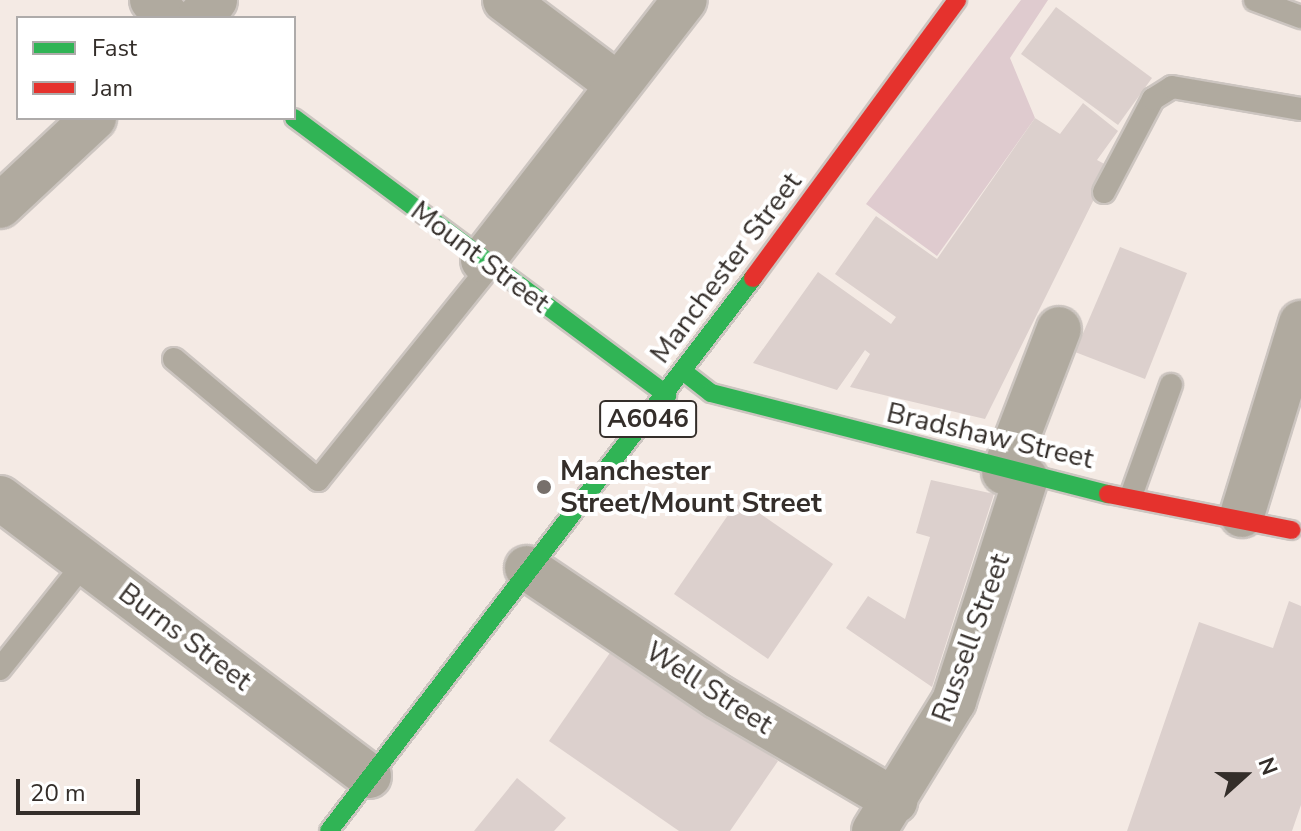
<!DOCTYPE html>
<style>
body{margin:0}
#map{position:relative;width:1301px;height:831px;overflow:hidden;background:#f4eae4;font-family:"Nunito Sans",sans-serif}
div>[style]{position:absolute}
.green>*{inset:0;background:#dfcbcf}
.building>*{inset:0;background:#dcd0cd}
.roads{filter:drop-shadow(2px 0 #ccc5c0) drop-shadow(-2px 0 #ccc5c0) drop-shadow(0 2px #ccc5c0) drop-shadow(0 -2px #ccc5c0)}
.lane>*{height:22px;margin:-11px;padding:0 11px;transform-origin:11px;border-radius:11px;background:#b0aa9f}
.street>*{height:44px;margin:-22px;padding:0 22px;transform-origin:22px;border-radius:22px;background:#b0aa9f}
.fast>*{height:18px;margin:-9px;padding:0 9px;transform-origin:9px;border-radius:9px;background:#30b455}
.jam>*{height:18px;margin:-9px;padding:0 9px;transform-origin:9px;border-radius:9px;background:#e5322d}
.dots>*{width:22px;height:22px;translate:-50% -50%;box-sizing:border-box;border:4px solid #fff;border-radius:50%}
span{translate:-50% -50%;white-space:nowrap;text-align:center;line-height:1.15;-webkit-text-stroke:8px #fff;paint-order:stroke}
.shield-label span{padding:2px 6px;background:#fff;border:2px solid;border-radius:6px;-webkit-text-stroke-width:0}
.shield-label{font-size:26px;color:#342e2a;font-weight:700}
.street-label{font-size:28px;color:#342e2a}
.poi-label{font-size:28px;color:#342e2a;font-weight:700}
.left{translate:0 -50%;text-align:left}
.legend{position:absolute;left:16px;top:16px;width:280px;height:104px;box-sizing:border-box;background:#fff;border:2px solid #aeabaa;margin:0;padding:10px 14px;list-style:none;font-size:24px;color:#342e2a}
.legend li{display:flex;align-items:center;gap:16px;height:40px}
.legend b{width:40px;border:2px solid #aeabaa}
.north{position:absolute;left:1205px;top:735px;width:80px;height:80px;-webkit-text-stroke:6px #fff;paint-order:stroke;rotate:69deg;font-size:22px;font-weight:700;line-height:32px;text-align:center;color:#342e2a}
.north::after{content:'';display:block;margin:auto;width:28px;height:36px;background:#342e2a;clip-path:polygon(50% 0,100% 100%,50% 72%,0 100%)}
.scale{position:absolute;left:16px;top:779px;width:124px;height:36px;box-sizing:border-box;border:4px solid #342e2a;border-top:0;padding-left:10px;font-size:24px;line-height:28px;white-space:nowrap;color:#342e2a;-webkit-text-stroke:6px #fff;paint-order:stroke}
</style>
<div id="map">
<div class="green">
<div style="clip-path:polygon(1021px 0,1048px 0,1010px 58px,1035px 118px,937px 256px,866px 204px)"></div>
</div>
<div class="building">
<div style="clip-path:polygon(1056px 7px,1152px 78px,1118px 125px,1021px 54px)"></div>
<div style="clip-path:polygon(1083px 103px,1118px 131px,1097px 160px,1110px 167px,985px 419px,850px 387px,870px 354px,865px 350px,837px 390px,753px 363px,818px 272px,891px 324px,896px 317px,835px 274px,876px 216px,937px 259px,1035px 118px,1060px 134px)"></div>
<div style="clip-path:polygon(1120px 247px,1187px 273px,1145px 379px,1075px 352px)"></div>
<div style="clip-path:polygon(931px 480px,994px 494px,932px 687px,846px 628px,868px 596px,905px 619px,930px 537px,916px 533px)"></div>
<div style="clip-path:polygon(739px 499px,833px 564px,768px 659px,674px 594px)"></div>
<div style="clip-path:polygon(1289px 601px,1301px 606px,1301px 805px,1292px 831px,1127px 831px,1199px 622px,1273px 648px)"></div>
<div style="clip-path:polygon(614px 647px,778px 761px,730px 831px,679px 831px,549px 741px)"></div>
<div style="clip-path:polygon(517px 778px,566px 818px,554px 831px,474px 831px)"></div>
</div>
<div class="roads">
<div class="lane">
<div style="left:1255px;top:0;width:49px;rotate:20.3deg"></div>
<div style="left:1104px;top:192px;width:105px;rotate:-62.2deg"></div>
<div style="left:1153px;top:99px;width:22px;rotate:-32deg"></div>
<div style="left:1172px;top:87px;width:131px;rotate:9.7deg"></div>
<div style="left:174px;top:359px;width:188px;rotate:40deg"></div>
<div style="left:318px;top:480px;width:276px;rotate:-51.2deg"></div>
<div style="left:1131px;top:496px;width:118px;rotate:-70.2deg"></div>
<div style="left:0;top:669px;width:137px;rotate:-51.5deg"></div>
</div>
<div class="street">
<div style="left:152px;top:0;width:24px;rotate:48deg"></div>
<div style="left:505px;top:0;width:140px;rotate:36.9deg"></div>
<div style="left:199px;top:18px;width:24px;rotate:-48deg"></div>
<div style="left:0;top:206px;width:129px;rotate:-43.1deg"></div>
<div style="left:483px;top:260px;width:329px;rotate:-52.2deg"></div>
<div style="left:1004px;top:472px;width:153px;rotate:-69deg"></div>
<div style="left:0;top:498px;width:462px;rotate:37deg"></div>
<div style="left:1242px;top:515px;width:201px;rotate:-72.9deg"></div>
<div style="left:527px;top:568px;width:229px;rotate:34deg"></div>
<div style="left:717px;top:696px;width:207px;rotate:30.5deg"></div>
<div style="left:874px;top:831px;width:153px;rotate:-58.4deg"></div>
<div style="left:954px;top:701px;width:234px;rotate:-72.1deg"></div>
</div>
<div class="fast">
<div style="left:294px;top:118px;width:465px;rotate:36.6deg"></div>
<div style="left:684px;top:372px;width:34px;rotate:38deg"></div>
<div style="left:711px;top:393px;width:410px;rotate:14.3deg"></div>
<div style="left:329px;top:831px;width:697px;rotate:-52.52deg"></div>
</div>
<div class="jam">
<div style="left:753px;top:278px;width:345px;rotate:-53.7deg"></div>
<div style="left:1108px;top:494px;width:187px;rotate:11.1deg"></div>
</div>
</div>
<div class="dots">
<div style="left:544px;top:487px;background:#77706b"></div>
</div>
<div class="shield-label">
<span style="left:648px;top:419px">A6046</span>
</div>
<div class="street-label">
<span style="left:480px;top:257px;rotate:37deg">Mount Street</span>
<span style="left:726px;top:268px;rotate:-53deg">Manchester Street</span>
<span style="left:990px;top:436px;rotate:13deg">Bradshaw Street</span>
<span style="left:185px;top:637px;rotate:37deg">Burns Street</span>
<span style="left:971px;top:638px;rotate:-70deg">Russell Street</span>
<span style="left:709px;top:688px;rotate:33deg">Well Street</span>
</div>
<div class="poi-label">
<span class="left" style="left:560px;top:487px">Manchester<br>Street/Mount Street</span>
</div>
<ul class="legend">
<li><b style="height:10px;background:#30b455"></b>Fast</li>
<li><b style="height:10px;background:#e5322d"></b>Jam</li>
</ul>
<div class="north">N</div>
<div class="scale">20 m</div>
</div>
